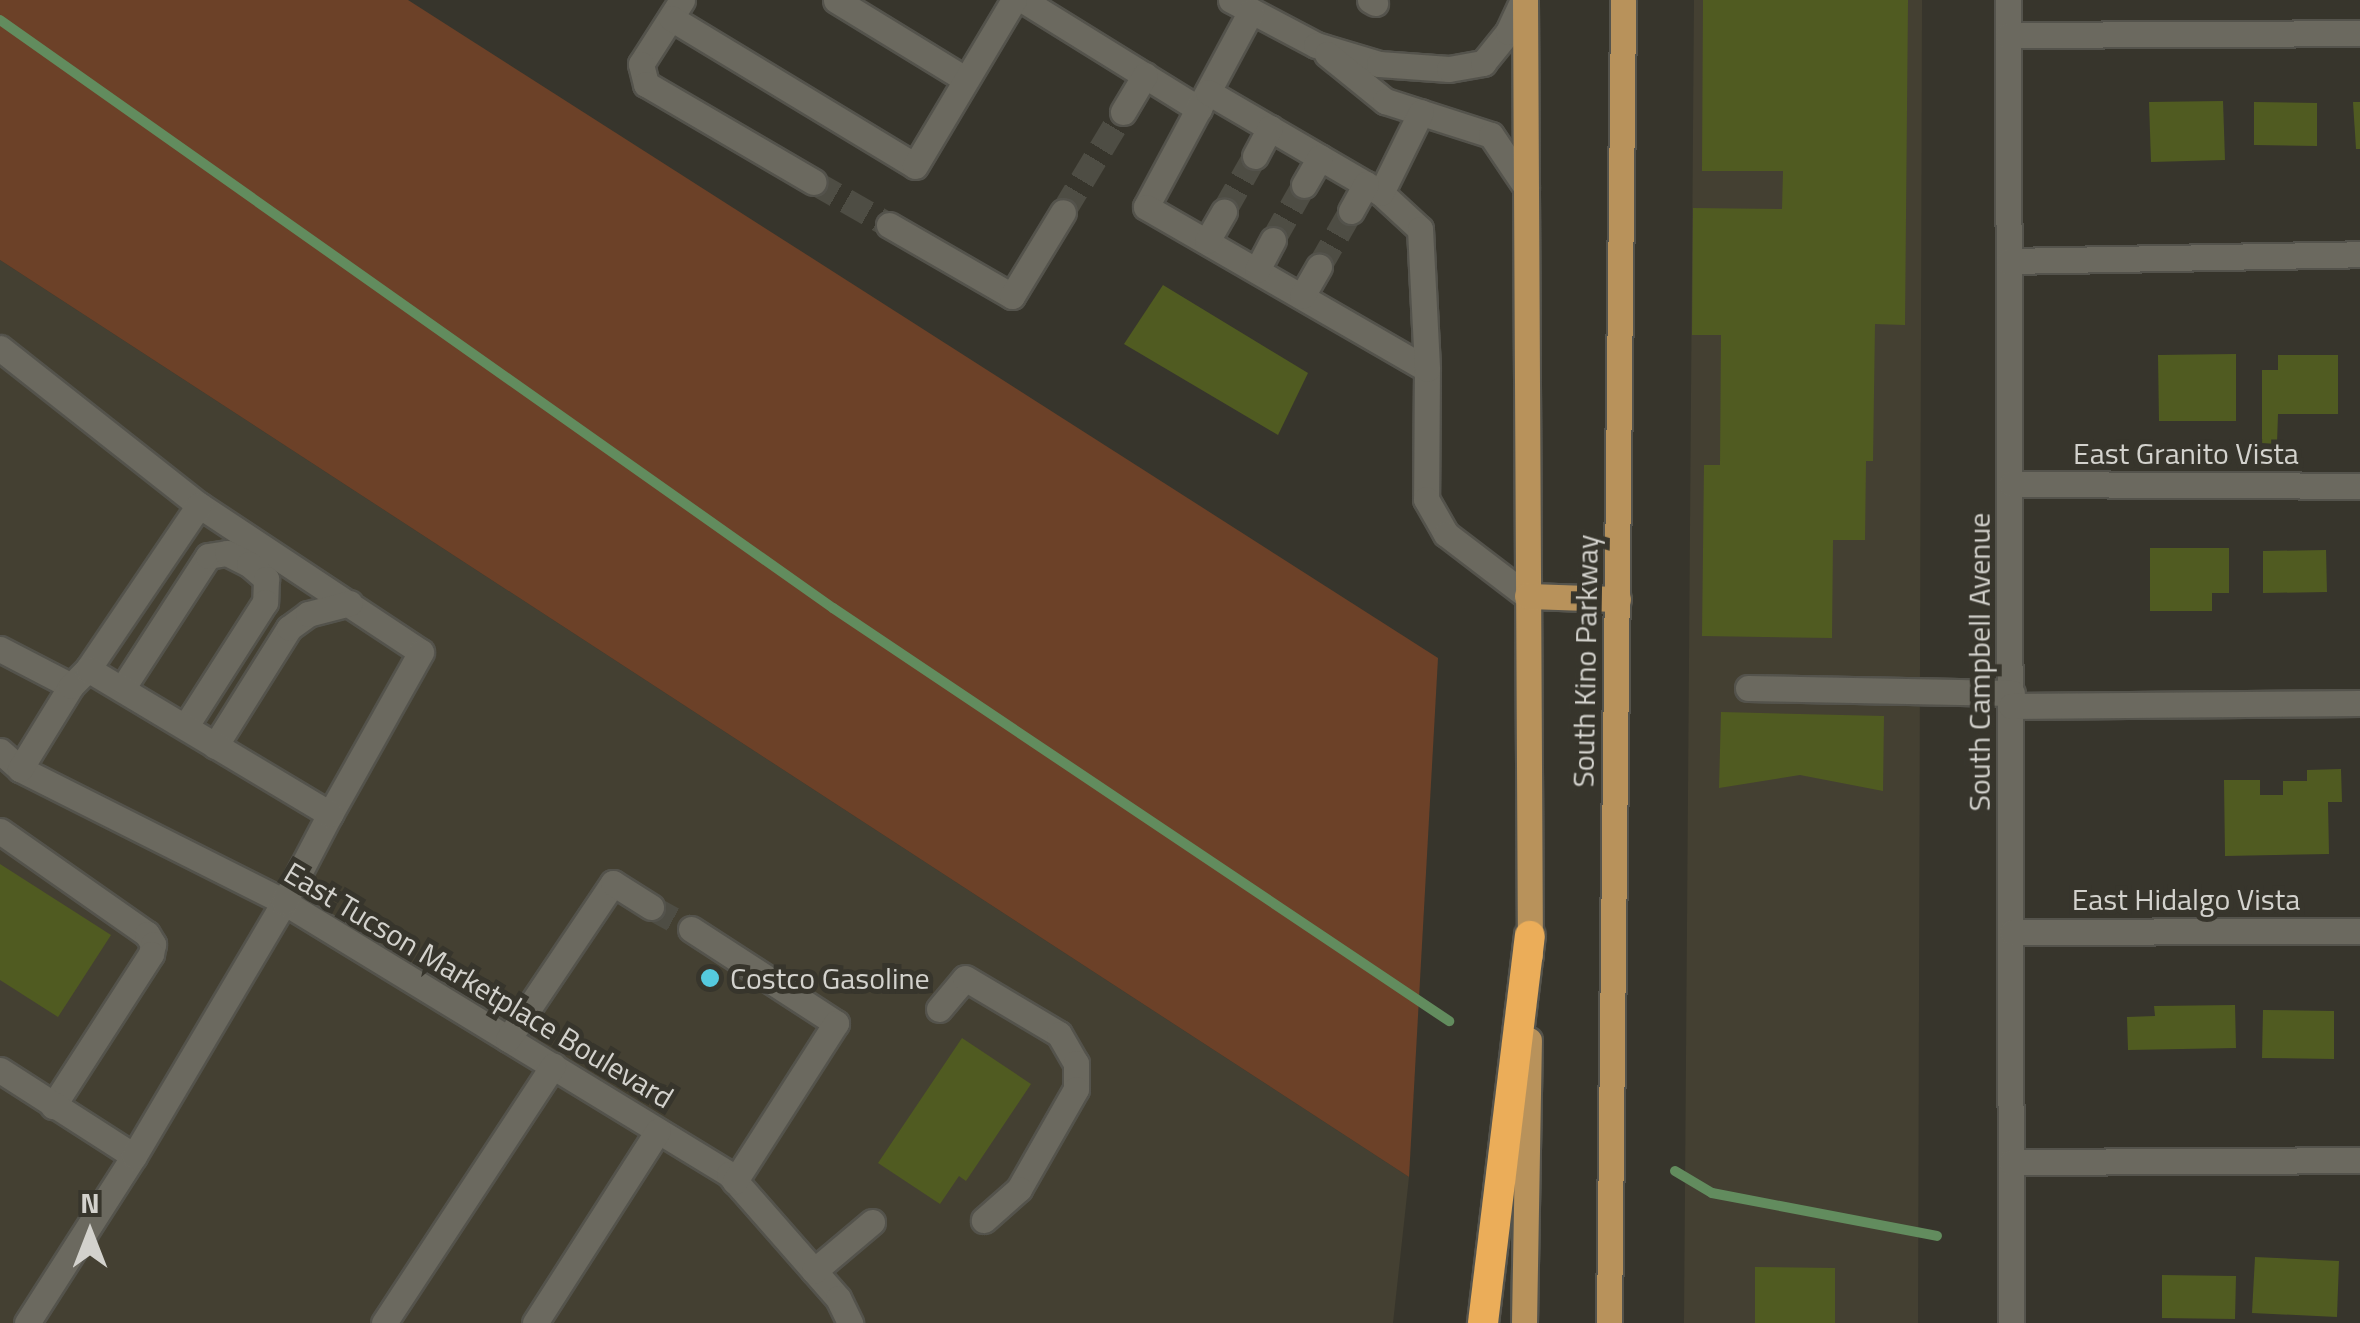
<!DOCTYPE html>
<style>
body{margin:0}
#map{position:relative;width:2360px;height:1323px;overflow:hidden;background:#37352c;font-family:"Titillium Web",sans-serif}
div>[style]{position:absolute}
.built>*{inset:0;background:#444032}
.green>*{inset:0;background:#6c4128}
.stream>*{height:10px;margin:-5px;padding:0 5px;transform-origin:5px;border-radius:5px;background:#628c5e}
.building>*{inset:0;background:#505b21}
.minor-tunnel>*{height:25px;margin-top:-12.5px;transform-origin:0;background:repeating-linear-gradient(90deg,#4e4d44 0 25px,transparent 0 37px)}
.roads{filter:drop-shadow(2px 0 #54534c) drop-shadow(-2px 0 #54534c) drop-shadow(0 2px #54534c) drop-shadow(0 -2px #54534c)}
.minor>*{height:25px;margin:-12.5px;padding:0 12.5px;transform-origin:12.5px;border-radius:12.5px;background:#6b695f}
.major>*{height:25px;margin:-12.5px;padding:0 12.5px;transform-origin:12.5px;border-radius:12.5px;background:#b8925b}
.highway>*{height:30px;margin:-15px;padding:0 15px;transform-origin:15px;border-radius:15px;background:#ebad59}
.dots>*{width:28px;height:28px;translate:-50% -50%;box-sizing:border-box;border:5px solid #37352c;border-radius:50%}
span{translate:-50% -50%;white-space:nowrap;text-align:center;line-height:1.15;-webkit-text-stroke:10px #37352c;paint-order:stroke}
.street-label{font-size:30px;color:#d3d2cd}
.poi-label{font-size:30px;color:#d3d2cd}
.left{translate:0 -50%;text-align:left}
.north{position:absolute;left:40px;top:1183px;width:100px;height:100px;-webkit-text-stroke:8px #37352c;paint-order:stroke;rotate:0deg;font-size:28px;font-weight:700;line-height:40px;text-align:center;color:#d3d2cd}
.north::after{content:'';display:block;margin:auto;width:35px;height:45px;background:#d3d2cd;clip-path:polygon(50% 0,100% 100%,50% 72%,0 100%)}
</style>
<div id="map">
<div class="built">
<div style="clip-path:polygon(1694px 0,1922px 0,1918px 1323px,1684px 1323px)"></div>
<div style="clip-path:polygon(0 260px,1409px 1177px,1393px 1323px,0 1323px)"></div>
</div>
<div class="green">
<div style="clip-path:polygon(0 0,408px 0,1438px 658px,1409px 1177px,0 260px)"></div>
</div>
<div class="stream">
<div style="left:0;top:20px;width:1020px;rotate:35.22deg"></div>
<div style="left:833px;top:608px;width:742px;rotate:33.84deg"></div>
<div style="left:1675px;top:1171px;width:43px;rotate:30.7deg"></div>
<div style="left:1712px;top:1193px;width:229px;rotate:10.8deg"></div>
</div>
<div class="building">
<div style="clip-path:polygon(1703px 0,1908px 0,1905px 325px,1875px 324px,1873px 461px,1866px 461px,1865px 540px,1833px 540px,1832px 638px,1702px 636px,1704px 465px,1720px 465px,1721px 335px,1692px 335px,1693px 208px,1782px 209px,1783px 171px,1702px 171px)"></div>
<div style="clip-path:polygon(2223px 101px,2225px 160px,2151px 162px,2149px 102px)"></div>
<div style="clip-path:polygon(2254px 102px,2317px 103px,2317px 146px,2254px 145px)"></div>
<div style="clip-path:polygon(2353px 102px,2360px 102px,2360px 149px,2356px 149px)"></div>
<div style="clip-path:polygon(1163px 285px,1308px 373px,1278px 435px,1124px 344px)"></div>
<div style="clip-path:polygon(2236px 354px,2236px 421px,2159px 421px,2158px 355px)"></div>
<div style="clip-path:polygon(2278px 355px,2338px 355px,2338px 414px,2278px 414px,2277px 444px,2262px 443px,2262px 370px,2278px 370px)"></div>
<div style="clip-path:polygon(2150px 548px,2229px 548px,2229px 593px,2212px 593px,2212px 611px,2150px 611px)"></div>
<div style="clip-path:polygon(2326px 550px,2327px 592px,2263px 593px,2263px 551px)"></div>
<div style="clip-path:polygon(1721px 712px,1884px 716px,1883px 791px,1800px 775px,1719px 788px)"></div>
<div style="clip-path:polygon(2341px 769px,2342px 802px,2328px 802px,2329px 854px,2225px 856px,2224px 780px,2260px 780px,2260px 795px,2283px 795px,2283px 781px,2307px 781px,2307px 770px)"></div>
<div style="clip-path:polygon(0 864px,111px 935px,58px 1017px,0 980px)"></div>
<div style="clip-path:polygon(2235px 1005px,2236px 1048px,2128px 1050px,2127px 1017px,2155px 1016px,2154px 1006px)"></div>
<div style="clip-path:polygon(2263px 1010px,2334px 1011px,2334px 1059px,2262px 1058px)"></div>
<div style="clip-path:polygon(962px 1038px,1031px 1084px,966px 1181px,959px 1176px,940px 1204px,878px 1163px)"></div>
<div style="clip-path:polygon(2255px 1257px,2339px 1261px,2337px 1317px,2252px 1313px)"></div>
<div style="clip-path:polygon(1755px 1267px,1835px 1268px,1835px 1323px,1755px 1323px)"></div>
<div style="clip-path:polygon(2162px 1275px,2236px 1276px,2235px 1319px,2162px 1318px)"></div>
</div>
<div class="minor-tunnel">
<div style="left:814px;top:182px;width:86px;rotate:29.8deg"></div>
<div style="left:1224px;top:211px;width:63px;rotate:-60.6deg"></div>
<div style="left:1063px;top:212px;width:117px;rotate:-59deg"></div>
<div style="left:1273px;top:240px;width:63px;rotate:-60.6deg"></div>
<div style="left:1319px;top:267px;width:64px;rotate:-60.3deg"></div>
<div style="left:651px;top:907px;width:46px;rotate:28.8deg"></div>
</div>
<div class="roads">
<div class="minor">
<div style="left:682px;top:0;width:76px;rotate:122.6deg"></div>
<div style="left:641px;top:64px;width:21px;rotate:76deg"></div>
<div style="left:646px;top:84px;width:194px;rotate:30.3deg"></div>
<div style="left:836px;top:0;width:151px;rotate:31.5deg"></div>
<div style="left:1023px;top:0;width:207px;rotate:31.8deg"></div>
<div style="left:1231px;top:0;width:96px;rotate:27.9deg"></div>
<div style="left:1316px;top:45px;width:66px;rotate:16.8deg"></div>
<div style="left:1379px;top:64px;width:70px;rotate:4.1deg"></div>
<div style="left:1449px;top:69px;width:35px;rotate:-10deg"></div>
<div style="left:1483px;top:63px;width:40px;rotate:-51deg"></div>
<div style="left:1508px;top:32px;width:35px;rotate:-65deg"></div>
<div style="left:1370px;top:0;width:6px;rotate:31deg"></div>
<div style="left:2008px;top:0;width:1323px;rotate:89.87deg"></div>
<div style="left:1251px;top:11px;width:222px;rotate:118.2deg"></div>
<div style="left:1146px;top:207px;width:324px;rotate:30deg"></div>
<div style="left:1427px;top:369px;width:130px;rotate:90.4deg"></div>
<div style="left:1426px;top:499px;width:40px;rotate:60.3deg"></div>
<div style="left:1446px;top:534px;width:102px;rotate:37.4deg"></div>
<div style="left:671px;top:18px;width:285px;rotate:31.2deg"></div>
<div style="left:915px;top:166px;width:193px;rotate:-59.2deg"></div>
<div style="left:2008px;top:35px;width:352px;rotate:-0.3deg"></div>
<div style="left:1327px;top:54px;width:75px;rotate:39deg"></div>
<div style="left:1385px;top:101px;width:111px;rotate:17.8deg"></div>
<div style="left:1491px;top:135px;width:63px;rotate:56.1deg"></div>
<div style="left:1208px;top:92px;width:200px;rotate:30.3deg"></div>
<div style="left:1381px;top:193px;width:53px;rotate:42.7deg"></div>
<div style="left:1420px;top:229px;width:140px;rotate:87.1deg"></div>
<div style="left:1123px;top:112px;width:43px;rotate:-59.3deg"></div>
<div style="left:1255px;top:156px;width:32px;rotate:-62deg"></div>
<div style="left:1304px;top:185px;width:32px;rotate:-60deg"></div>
<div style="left:1381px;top:193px;width:90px;rotate:-63.7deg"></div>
<div style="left:1351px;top:211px;width:31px;rotate:-61deg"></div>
<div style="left:889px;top:225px;width:142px;rotate:30deg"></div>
<div style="left:1012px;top:296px;width:98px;rotate:-58.7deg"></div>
<div style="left:1207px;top:241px;width:34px;rotate:-60deg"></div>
<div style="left:2009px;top:261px;width:351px;rotate:-1.1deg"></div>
<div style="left:1257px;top:270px;width:34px;rotate:-62deg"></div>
<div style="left:1302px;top:296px;width:34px;rotate:-60deg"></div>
<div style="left:0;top:348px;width:253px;rotate:38.3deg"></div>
<div style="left:199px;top:505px;width:266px;rotate:33.5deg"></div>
<div style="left:421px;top:652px;width:186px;rotate:119.3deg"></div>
<div style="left:2011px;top:484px;width:349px;rotate:0.3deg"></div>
<div style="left:0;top:649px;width:80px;rotate:27.5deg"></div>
<div style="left:1748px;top:688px;width:264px;rotate:1.1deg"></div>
<div style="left:122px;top:689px;width:158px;rotate:-57.1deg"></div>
<div style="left:208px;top:556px;width:19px;rotate:-9deg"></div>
<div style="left:227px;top:553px;width:25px;rotate:27deg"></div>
<div style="left:249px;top:564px;width:23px;rotate:41deg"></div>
<div style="left:266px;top:579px;width:23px;rotate:92deg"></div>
<div style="left:265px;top:602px;width:148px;rotate:122.6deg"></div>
<div style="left:2011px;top:706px;width:349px;rotate:-0.5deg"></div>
<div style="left:215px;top:746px;width:139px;rotate:-57.9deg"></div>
<div style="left:289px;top:628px;width:24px;rotate:-36deg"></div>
<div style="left:308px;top:614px;width:43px;rotate:-14.7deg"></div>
<div style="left:0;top:751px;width:27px;rotate:42deg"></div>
<div style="left:20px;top:769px;width:296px;rotate:26.7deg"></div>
<div style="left:284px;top:902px;width:522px;rotate:31.43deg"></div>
<div style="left:729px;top:1174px;width:165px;rotate:48.7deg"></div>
<div style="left:838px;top:1298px;width:28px;rotate:64deg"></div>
<div style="left:20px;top:769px;width:97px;rotate:-58.4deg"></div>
<div style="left:71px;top:686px;width:24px;rotate:-45deg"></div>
<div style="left:88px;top:669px;width:198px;rotate:-55.9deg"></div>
<div style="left:0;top:831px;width:179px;rotate:35deg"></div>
<div style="left:147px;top:934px;width:12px;rotate:59deg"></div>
<div style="left:153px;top:944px;width:10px;rotate:101deg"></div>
<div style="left:151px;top:954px;width:181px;rotate:122.8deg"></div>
<div style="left:691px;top:929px;width:173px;rotate:33deg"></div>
<div style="left:836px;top:1023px;width:188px;rotate:122.6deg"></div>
<div style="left:2012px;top:932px;width:348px;rotate:-0.2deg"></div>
<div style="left:939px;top:1009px;width:40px;rotate:-50deg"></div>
<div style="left:965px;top:978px;width:109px;rotate:30.8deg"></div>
<div style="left:1059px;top:1034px;width:34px;rotate:60deg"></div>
<div style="left:1076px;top:1063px;width:26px;rotate:90deg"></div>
<div style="left:1076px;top:1089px;width:115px;rotate:119.7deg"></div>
<div style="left:1019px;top:1189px;width:47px;rotate:138.5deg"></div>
<div style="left:508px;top:1039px;width:188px;rotate:-56.1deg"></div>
<div style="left:613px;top:883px;width:45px;rotate:32.3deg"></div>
<div style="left:0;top:1070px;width:159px;rotate:32.7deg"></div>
<div style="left:2011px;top:1162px;width:349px;rotate:-0.3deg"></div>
<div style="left:814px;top:1271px;width:76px;rotate:-40.2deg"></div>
<div style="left:27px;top:1323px;width:198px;rotate:-57.4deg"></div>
<div style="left:134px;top:1156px;width:295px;rotate:-59.4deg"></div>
<div style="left:284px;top:902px;width:99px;rotate:-62.4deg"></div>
<div style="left:330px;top:814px;width:282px;rotate:-149.1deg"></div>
<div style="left:384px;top:1323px;width:308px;rotate:-56.7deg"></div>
<div style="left:535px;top:1323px;width:228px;rotate:-57.4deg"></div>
</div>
<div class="major">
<div style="left:1525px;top:0;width:955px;rotate:89.7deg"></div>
<div style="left:1527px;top:596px;width:91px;rotate:1.9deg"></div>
<div style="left:1524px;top:1323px;width:283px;rotate:-89deg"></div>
<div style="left:1609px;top:1323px;width:1323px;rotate:-89.39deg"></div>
</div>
<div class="highway">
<div style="left:1483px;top:1323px;width:390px;rotate:-83.1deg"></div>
</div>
</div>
<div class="dots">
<div style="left:710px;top:978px;background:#55cadf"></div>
</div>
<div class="street-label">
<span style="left:2186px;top:453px">East Granito Vista</span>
<span style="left:1585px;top:661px;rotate:-89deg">South Kino Parkway</span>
<span style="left:1979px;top:662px;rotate:-90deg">South Campbell Avenue</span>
<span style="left:2186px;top:899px">East Hidalgo Vista</span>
<span style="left:479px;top:985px;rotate:31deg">East Tucson Marketplace Boulevard</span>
</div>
<div class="poi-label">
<span class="left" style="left:730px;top:978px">Costco Gasoline</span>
</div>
<div class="north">N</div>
</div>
